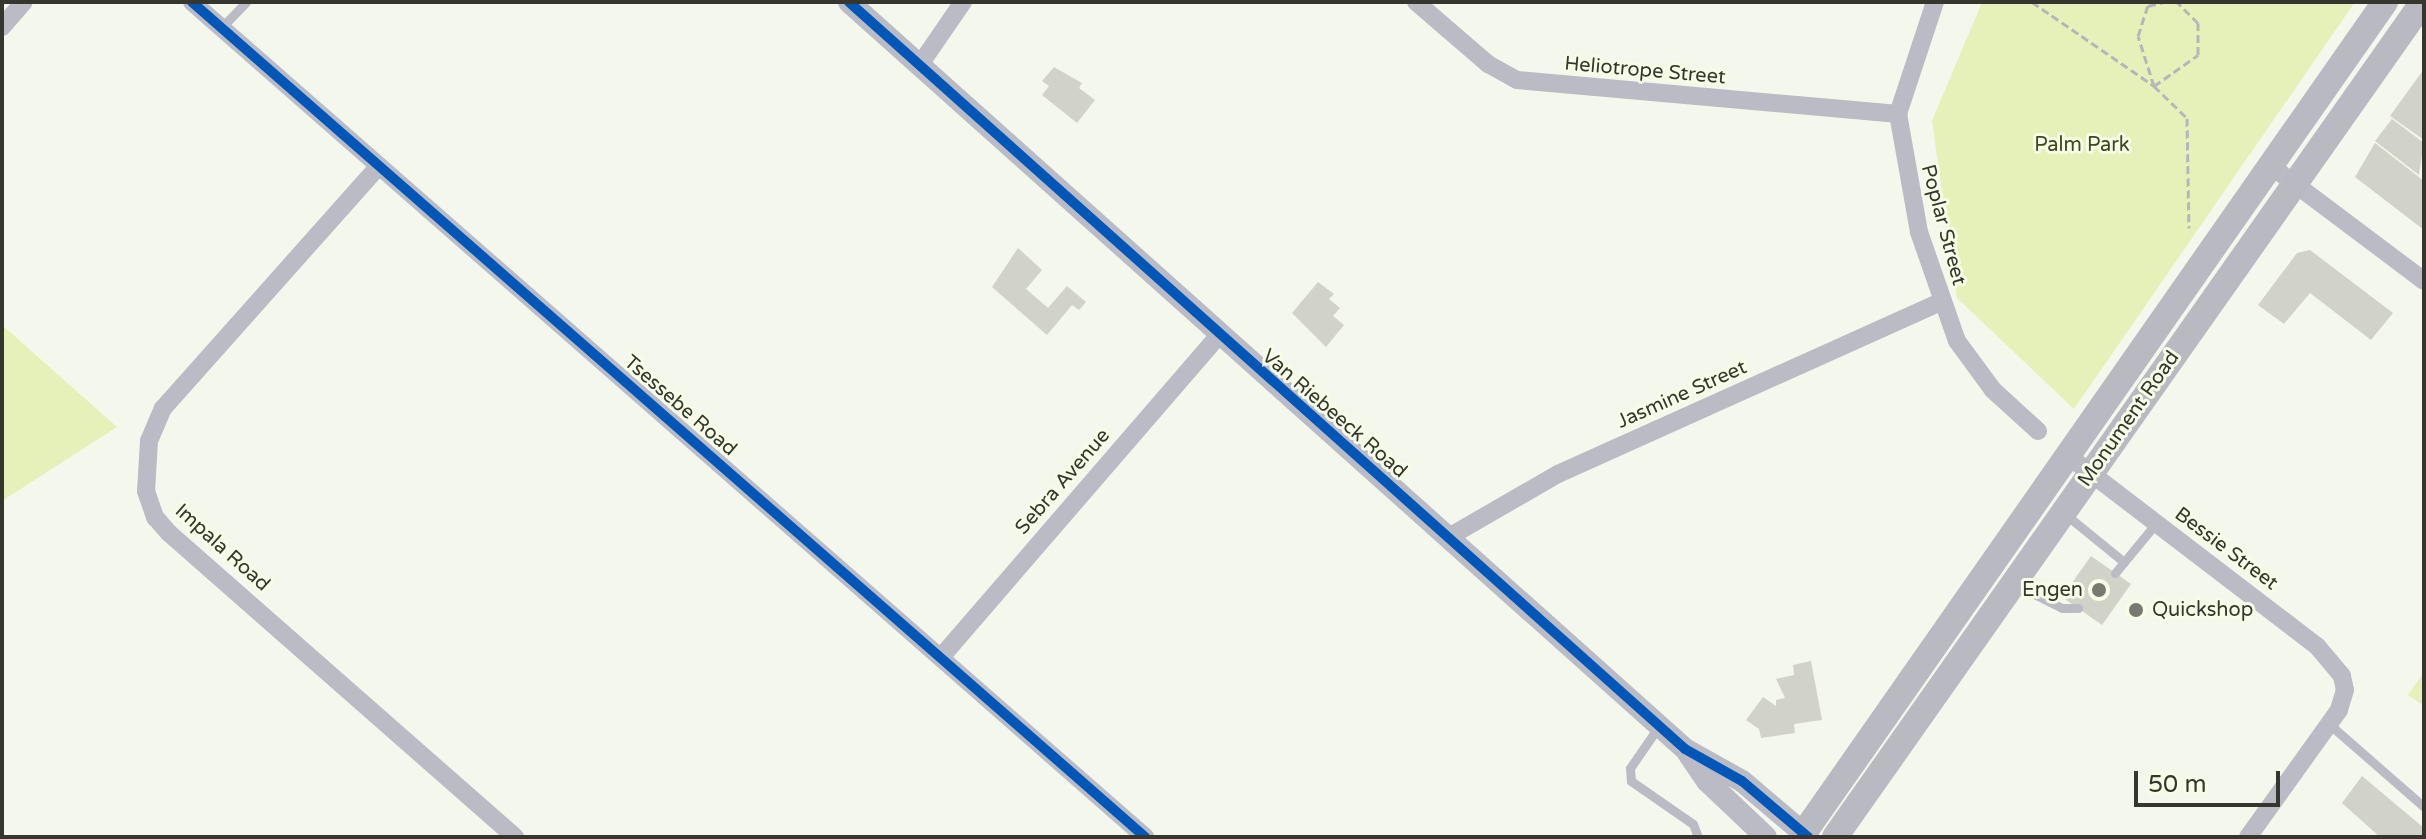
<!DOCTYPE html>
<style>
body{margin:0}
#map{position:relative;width:2426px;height:839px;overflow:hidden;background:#f4f7eb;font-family:"Varela Round",sans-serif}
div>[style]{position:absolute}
.green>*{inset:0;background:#e6f1b9}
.building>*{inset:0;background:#d1d3c9}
.path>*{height:3px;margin-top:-1.5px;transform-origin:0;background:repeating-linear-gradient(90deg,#b6b6ba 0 8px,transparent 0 12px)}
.service>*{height:9px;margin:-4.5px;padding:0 4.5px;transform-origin:4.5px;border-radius:4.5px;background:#babbc4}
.minor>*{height:18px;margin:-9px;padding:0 9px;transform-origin:9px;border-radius:9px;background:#babbc4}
.tertiary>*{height:22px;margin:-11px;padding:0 11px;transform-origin:11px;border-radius:11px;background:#babbc4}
.secondary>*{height:26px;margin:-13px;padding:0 13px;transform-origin:13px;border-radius:13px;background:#b8b9c1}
.cycleway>*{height:10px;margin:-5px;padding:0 5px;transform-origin:5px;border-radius:5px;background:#0057b8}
.dots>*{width:22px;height:22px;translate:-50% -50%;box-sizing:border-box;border:4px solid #f7fce6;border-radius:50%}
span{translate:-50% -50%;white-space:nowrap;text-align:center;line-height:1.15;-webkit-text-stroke:6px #f7fce6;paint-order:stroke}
.street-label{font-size:20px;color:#35372f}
.park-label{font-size:20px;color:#41481f}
.poi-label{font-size:20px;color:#35372f}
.right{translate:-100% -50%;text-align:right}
.left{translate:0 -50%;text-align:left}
.frame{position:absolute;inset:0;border:4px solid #35372f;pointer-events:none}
.scale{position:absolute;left:2134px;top:771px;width:146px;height:36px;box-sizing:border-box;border:4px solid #35372f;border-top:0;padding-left:10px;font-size:24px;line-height:28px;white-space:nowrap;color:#35372f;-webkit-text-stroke:6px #f7fce6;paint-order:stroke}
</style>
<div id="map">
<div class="green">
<div style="clip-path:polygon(1982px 2px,2355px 2px,2074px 409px,1957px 298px,1932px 121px)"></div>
<div style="clip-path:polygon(2px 325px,117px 427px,2px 501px)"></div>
<div style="clip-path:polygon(2424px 672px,2424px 706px,2408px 695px)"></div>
</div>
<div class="building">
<div style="clip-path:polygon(1054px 67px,1082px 83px,1079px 88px,1095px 100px,1077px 123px,1042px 95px,1049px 86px,1042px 81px)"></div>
<div style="clip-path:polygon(2424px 69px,2424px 140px,2390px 116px)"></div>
<div style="clip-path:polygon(2392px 119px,2424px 143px,2419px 175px,2375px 141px)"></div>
<div style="clip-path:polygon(2375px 143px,2424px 181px,2424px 230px,2355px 177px)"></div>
<div style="clip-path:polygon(1018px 248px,1042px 270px,1026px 289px,1048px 308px,1067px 286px,1086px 302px,1079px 310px,1072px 305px,1047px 335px,992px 287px)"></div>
<div style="clip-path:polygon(2310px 250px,2393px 313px,2371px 340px,2310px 293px,2284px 324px,2258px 305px,2297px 253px)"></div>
<div style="clip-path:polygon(1318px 282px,1334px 294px,1329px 299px,1340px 308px,1333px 316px,1344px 325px,1326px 347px,1292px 313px)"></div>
<div style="clip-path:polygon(2091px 556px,2131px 584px,2102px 625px,2062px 597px)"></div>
<div style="clip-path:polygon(1811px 661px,1822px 720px,1794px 724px,1795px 733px,1761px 738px,1759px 729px,1746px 720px,1763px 697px,1776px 706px,1776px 700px,1785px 698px,1776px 679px,1794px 675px,1793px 665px)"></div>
<div style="clip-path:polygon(2362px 776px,2424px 828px,2424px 837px,2380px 837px,2342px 803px)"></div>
</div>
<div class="path">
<div style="left:2032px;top:2px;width:148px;rotate:34.5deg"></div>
<div style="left:2154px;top:86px;width:46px;rotate:44.1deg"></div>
<div style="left:2187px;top:118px;width:110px;rotate:89deg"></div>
<div style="left:2154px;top:86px;width:54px;rotate:-35.2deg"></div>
<div style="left:2198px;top:55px;width:32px;rotate:-90deg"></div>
<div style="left:2198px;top:23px;width:30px;rotate:-135deg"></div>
<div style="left:2154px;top:86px;width:52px;rotate:-107.7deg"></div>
<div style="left:2138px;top:36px;width:32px;rotate:-72deg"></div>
<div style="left:2148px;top:6px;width:16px;rotate:-14deg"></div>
</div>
<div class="service">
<div style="left:221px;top:28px;width:36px;rotate:-46deg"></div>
<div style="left:2065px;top:514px;width:76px;rotate:39.1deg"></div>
<div style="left:2115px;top:573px;width:65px;rotate:-50.6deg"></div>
<div style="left:2016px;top:585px;width:51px;rotate:26.6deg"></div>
<div style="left:2062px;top:608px;width:16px"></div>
<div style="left:2329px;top:724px;width:126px;rotate:41.1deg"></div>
<div style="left:1659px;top:726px;width:51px;rotate:124.6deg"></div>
<div style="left:1630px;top:768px;width:13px;rotate:86deg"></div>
<div style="left:1631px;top:781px;width:75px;rotate:34.7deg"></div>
<div style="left:1693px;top:824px;width:14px;rotate:69deg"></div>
</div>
<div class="minor">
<div style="left:192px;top:2px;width:1267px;rotate:41.22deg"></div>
<div style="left:1416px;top:2px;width:95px;rotate:40.7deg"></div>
<div style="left:1488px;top:64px;width:33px;rotate:29deg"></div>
<div style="left:1517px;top:80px;width:383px;rotate:5.1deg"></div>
<div style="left:1935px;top:2px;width:118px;rotate:108.3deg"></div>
<div style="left:1898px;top:114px;width:120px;rotate:79.9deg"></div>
<div style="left:1919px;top:232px;width:115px;rotate:70.8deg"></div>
<div style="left:1957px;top:341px;width:61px;rotate:53.7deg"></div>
<div style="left:1993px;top:390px;width:61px;rotate:42.3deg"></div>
<div style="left:2px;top:27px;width:33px;rotate:-49deg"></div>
<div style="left:919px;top:66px;width:78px;rotate:-55.5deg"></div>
<div style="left:2271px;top:166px;width:191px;rotate:36.9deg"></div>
<div style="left:378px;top:167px;width:323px;rotate:131.7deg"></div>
<div style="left:163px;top:408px;width:36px;rotate:113deg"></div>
<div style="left:149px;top:441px;width:50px;rotate:93.4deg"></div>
<div style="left:146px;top:491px;width:28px;rotate:71deg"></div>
<div style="left:155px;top:517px;width:21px;rotate:49deg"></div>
<div style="left:169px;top:533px;width:461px;rotate:41.3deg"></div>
<div style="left:2067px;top:455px;width:315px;rotate:37.4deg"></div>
<div style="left:2317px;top:646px;width:39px;rotate:50deg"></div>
<div style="left:2342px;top:676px;width:14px;rotate:78deg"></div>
<div style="left:2345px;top:690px;width:21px;rotate:107deg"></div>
<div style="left:2339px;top:710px;width:156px;rotate:125.6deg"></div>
<div style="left:1447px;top:538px;width:128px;rotate:-30deg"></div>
<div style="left:1558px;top:474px;width:420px;rotate:-24.2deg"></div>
<div style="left:942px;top:656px;width:423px;rotate:-49.2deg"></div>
</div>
<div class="tertiary">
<div style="left:849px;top:2px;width:1121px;rotate:41.78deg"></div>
<div style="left:1685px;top:749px;width:65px;rotate:29.3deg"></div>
<div style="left:1742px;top:781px;width:87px;rotate:40.3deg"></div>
<div style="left:1688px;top:753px;width:34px;rotate:56deg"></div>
<div style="left:1707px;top:781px;width:81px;rotate:43.5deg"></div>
</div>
<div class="secondary">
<div style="left:1801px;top:837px;width:1019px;rotate:-55.03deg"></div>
<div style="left:1835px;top:837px;width:1021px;rotate:-54.85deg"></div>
</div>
<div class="cycleway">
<div style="left:192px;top:2px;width:1267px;rotate:41.22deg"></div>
<div style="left:849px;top:2px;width:1121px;rotate:41.78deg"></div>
<div style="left:1685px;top:749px;width:65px;rotate:29.3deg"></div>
<div style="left:1742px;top:781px;width:87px;rotate:40.3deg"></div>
</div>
<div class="dots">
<div style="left:2099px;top:590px;background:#787a71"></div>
<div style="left:2136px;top:610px;background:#787a71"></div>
</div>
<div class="street-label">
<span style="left:1645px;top:71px;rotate:5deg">Heliotrope Street</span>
<span style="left:1943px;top:225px;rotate:75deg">Poplar Street</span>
<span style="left:1682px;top:395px;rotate:-24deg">Jasmine Street</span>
<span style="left:680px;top:406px;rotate:41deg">Tsessebe Road</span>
<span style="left:1334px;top:414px;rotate:41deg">Van Riebeeck Road</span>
<span style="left:2129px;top:419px;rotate:-55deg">Monument Road</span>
<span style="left:1063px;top:482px;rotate:-49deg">Sebra Avenue</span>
<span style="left:222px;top:548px;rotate:42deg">Impala Road</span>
<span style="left:2226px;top:549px;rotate:37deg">Bessie Street</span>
</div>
<div class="park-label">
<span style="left:2082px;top:145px">Palm Park</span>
</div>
<div class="poi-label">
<span class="right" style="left:2083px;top:590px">Engen</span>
<span class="left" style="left:2152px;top:610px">Quickshop</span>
</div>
<div class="frame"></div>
<div class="scale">50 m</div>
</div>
